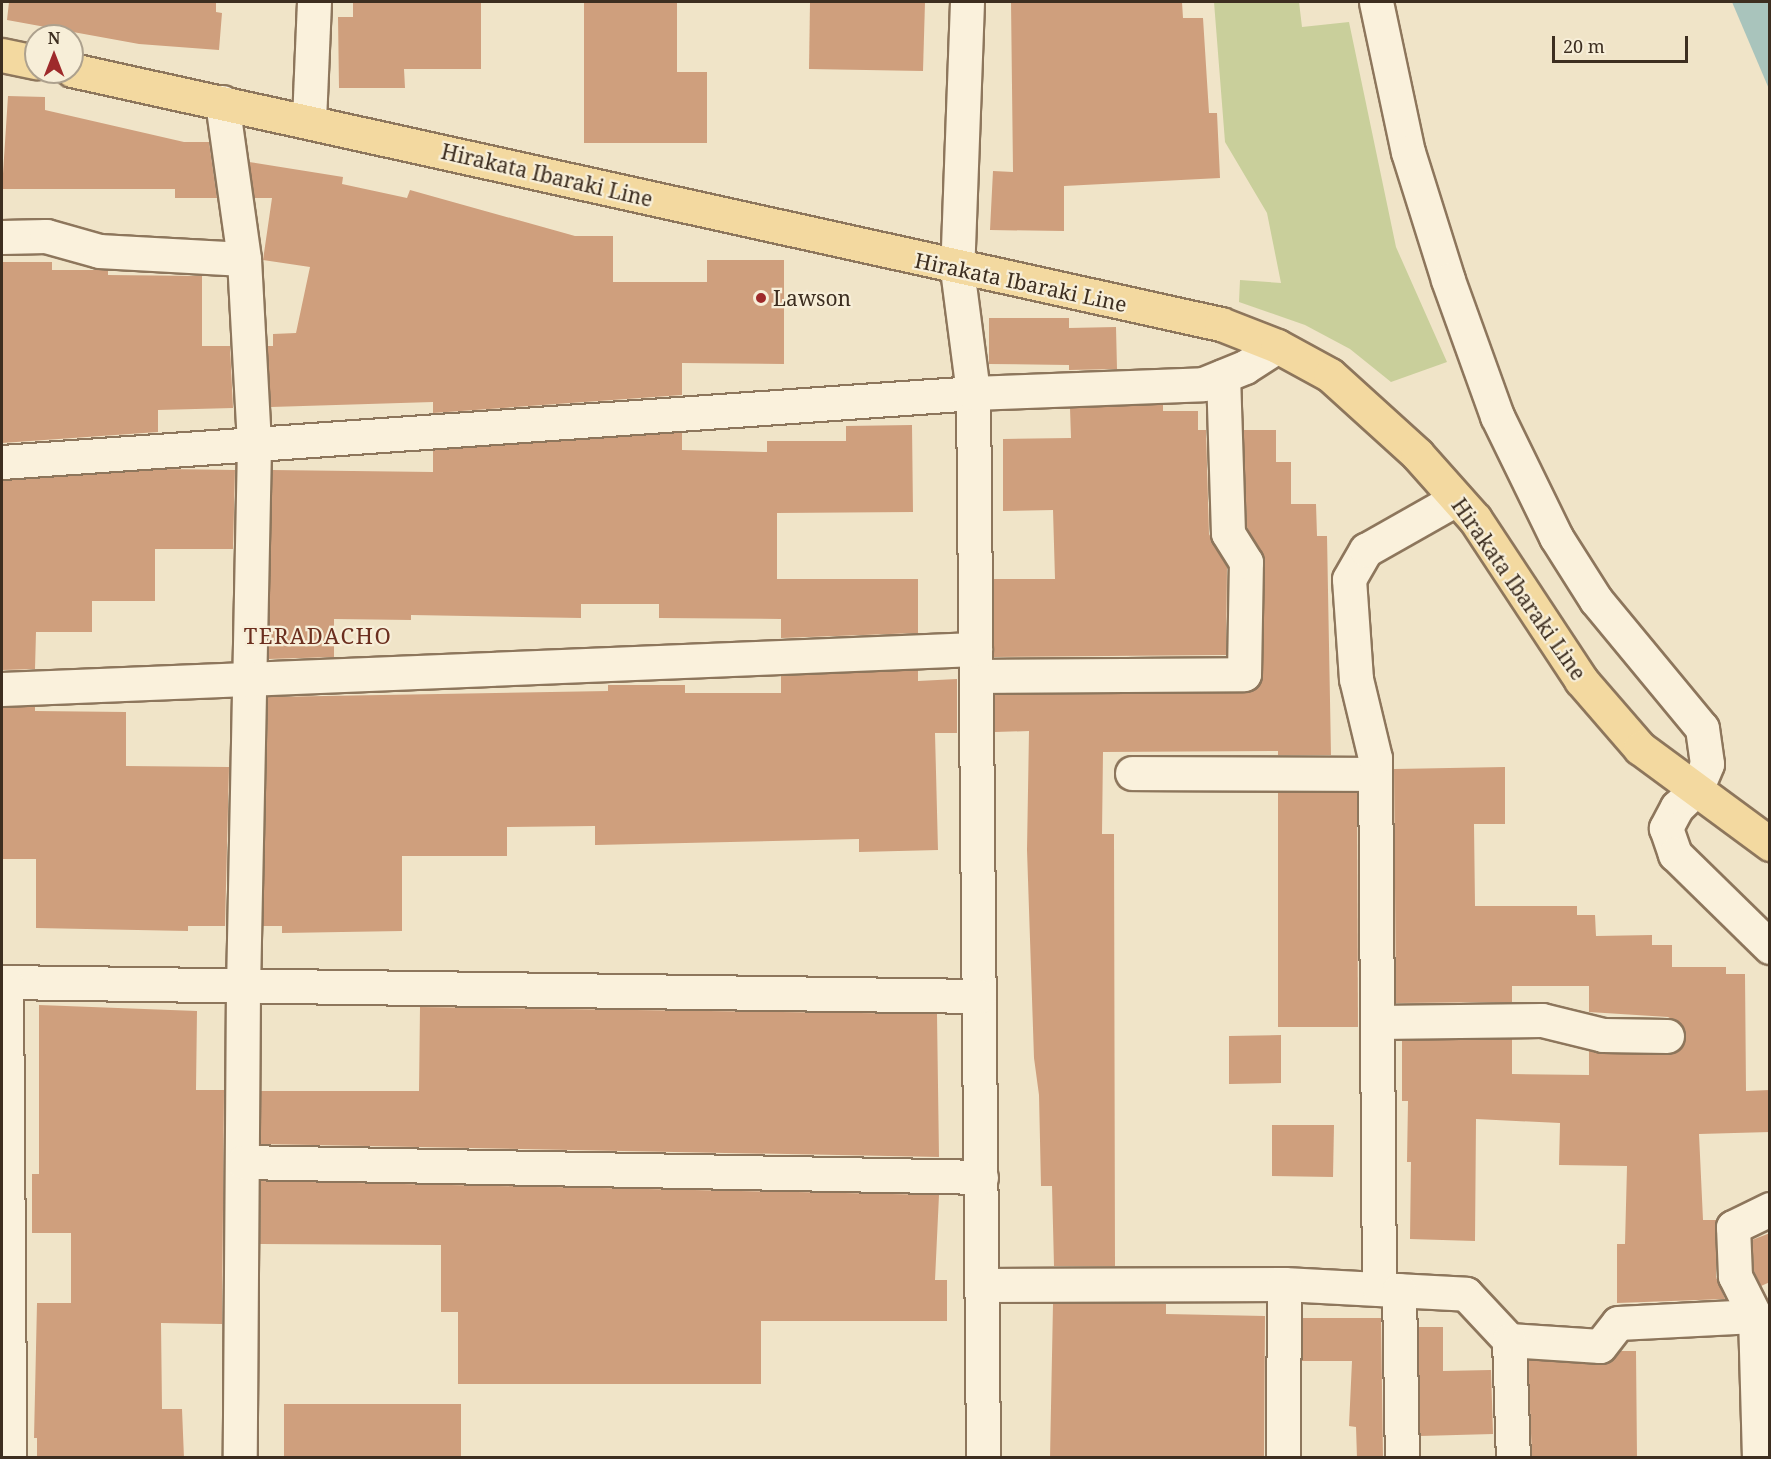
<!DOCTYPE html>
<style>
body{margin:0}
#map{position:relative;width:1771px;height:1459px;overflow:hidden;background:#f0e4c8;font-family:"Noto Serif",serif}
div>[style]{position:absolute}
.green>*{inset:0;background:#c9cf9b}
.water>*{inset:0;background:#a9c4bc}
.building>*{inset:0;background:#cf9f7d}
.roads{filter:drop-shadow(2px 0 #8d765c) drop-shadow(-2px 0 #8d765c) drop-shadow(0 2px #8d765c) drop-shadow(0 -2px #8d765c)}
.minor>*{height:33px;margin:-16.5px;padding:0 16.5px;transform-origin:16.5px;border-radius:16.5px;background:#faf1dc}
.major>*{height:33px;margin:-16.5px;padding:0 16.5px;transform-origin:16.5px;border-radius:16.5px;background:#f3d9a0}
.dots>*{width:16px;height:16px;translate:-50% -50%;box-sizing:border-box;border:3px solid #f7eed8;border-radius:50%}
span{translate:-50% -50%;white-space:nowrap;text-align:center;line-height:1.15;-webkit-text-stroke:4.5px #f7eed8;paint-order:stroke}
.street-label{font-size:21px;color:#3d2e20}
.poi-label{font-size:21px;color:#3d2e20}
.left{translate:0 -50%;text-align:left}
.neighbourhood-label{font-size:22px;color:#6b2e1e;letter-spacing:1.5px}
.frame{position:absolute;inset:0;border:3px solid #3d2e20;pointer-events:none}
.north{position:absolute;left:24px;top:24px;width:60px;height:60px;box-sizing:border-box;background:#f7eed8;border:2px solid #ada18e;border-radius:50%;rotate:0deg;font-size:16px;font-weight:700;line-height:24px;text-align:center;color:#3d2e20}
.north::after{content:'';display:block;margin:auto;width:21px;height:27px;background:#9e2a2b;clip-path:polygon(50% 0,100% 100%,50% 72%,0 100%)}
.scale{position:absolute;left:1552px;top:36px;width:136px;height:27px;box-sizing:border-box;border:3px solid #3d2e20;border-top:0;padding-left:8px;font-size:18px;line-height:21px;white-space:nowrap;color:#3d2e20;-webkit-text-stroke:4px #f7eed8;paint-order:stroke}
</style>
<div id="map">
<div class="green">
<div style="clip-path:polygon(1214px 2px,1299px 2px,1302px 27px,1349px 22px,1396px 247px,1447px 362px,1391px 382px,1350px 349px,1305px 325px,1239px 302px,1240px 280px,1281px 283px,1267px 213px,1225px 142px)"></div>
</div>
<div class="water">
<div style="clip-path:polygon(1732px 2px,1769px 2px,1769px 89px)"></div>
</div>
<div class="building">
<div style="clip-path:polygon(9px 2px,216px 2px,216px 12px,222px 13px,219px 50px,139px 44px,7px 20px)"></div>
<div style="clip-path:polygon(353px 2px,481px 2px,481px 69px,404px 69px,405px 88px,339px 88px,338px 17px,353px 17px)"></div>
<div style="clip-path:polygon(584px 2px,677px 2px,677px 72px,707px 72px,707px 143px,584px 143px)"></div>
<div style="clip-path:polygon(810px 2px,925px 2px,923px 71px,809px 69px)"></div>
<div style="clip-path:polygon(1011px 2px,1182px 2px,1183px 18px,1203px 18px,1209px 113px,1217px 113px,1220px 178px,1064px 186px,1064px 231px,990px 230px,993px 171px,1013px 172px)"></div>
<div style="clip-path:polygon(8px 96px,45px 97px,45px 110px,184px 142px,209px 142px,217px 198px,175px 198px,175px 189px,2px 189px)"></div>
<div style="clip-path:polygon(249px 162px,343px 177px,342px 184px,407px 198px,410px 190px,575px 236px,613px 236px,613px 282px,707px 282px,707px 260px,784px 260px,784px 364px,682px 363px,682px 395px,433px 413px,433px 402px,271px 407px,267px 346px,273px 346px,273px 334px,296px 333px,310px 267px,263px 260px,272px 198px,254px 198px)"></div>
<div style="clip-path:polygon(2px 262px,52px 262px,52px 270px,108px 270px,108px 275px,202px 276px,202px 346px,230px 346px,233px 408px,158px 410px,158px 432px,2px 443px)"></div>
<div style="clip-path:polygon(989px 318px,1069px 318px,1069px 328px,1116px 327px,1117px 369px,1069px 370px,1069px 365px,989px 364px)"></div>
<div style="clip-path:polygon(1163px 404px,1163px 411px,1198px 411px,1198px 430px,1206px 430px,1209px 534px,1227px 567px,1226px 655px,994px 657px,993px 579px,1055px 579px,1053px 510px,1003px 511px,1003px 439px,1071px 438px,1070px 408px)"></div>
<div style="clip-path:polygon(912px 425px,913px 512px,777px 513px,777px 579px,918px 579px,918px 633px,781px 638px,781px 619px,659px 618px,659px 604px,581px 604px,581px 618px,411px 615px,411px 620px,334px 619px,334px 657px,268px 659px,272px 470px,433px 472px,433px 450px,682px 432px,682px 450px,767px 452px,767px 441px,846px 441px,846px 426px)"></div>
<div style="clip-path:polygon(1243px 430px,1276px 430px,1276px 462px,1291px 462px,1291px 504px,1316px 504px,1317px 536px,1327px 536px,1331px 755px,1278px 755px,1278px 751px,1103px 752px,1102px 834px,1114px 834px,1115px 1266px,1054px 1266px,1052px 1186px,1041px 1186px,1039px 1095px,1034px 1058px,1027px 850px,1029px 731px,995px 732px,995px 695px,1244px 693px,1260px 684px,1265px 562px,1247px 527px)"></div>
<div style="clip-path:polygon(164px 469px,235px 470px,233px 549px,155px 549px,155px 601px,92px 601px,92px 632px,36px 632px,35px 669px,2px 670px,2px 480px)"></div>
<div style="clip-path:polygon(918px 670px,918px 681px,957px 679px,957px 733px,935px 733px,938px 850px,859px 852px,859px 839px,595px 845px,595px 826px,507px 827px,507px 856px,402px 856px,402px 931px,282px 933px,282px 926px,263px 926px,268px 697px,608px 691px,608px 685px,685px 685px,685px 693px,781px 693px,781px 676px)"></div>
<div style="clip-path:polygon(35px 706px,35px 711px,126px 712px,126px 766px,229px 767px,225px 926px,188px 926px,188px 931px,36px 928px,36px 859px,2px 859px,2px 708px)"></div>
<div style="clip-path:polygon(1505px 767px,1505px 824px,1474px 824px,1475px 906px,1577px 906px,1577px 915px,1595px 915px,1596px 936px,1652px 935px,1652px 945px,1672px 945px,1672px 967px,1726px 967px,1726px 974px,1745px 974px,1746px 1091px,1770px 1090px,1770px 1132px,1699px 1134px,1703px 1220px,1716px 1220px,1716px 1277px,1725px 1299px,1617px 1303px,1617px 1244px,1625px 1244px,1627px 1166px,1559px 1165px,1560px 1123px,1476px 1119px,1475px 1241px,1410px 1239px,1411px 1162px,1407px 1162px,1408px 1101px,1402px 1101px,1402px 1040px,1512px 1039px,1512px 1074px,1589px 1075px,1589px 1051px,1667px 1055px,1683px 1046px,1686px 1037px,1683px 1026px,1668px 1017px,1589px 1012px,1589px 986px,1512px 986px,1512px 1002px,1396px 1003px,1394px 769px)"></div>
<div style="clip-path:polygon(1278px 792px,1357px 793px,1358px 1027px,1278px 1027px)"></div>
<div style="clip-path:polygon(39px 1005px,197px 1011px,196px 1090px,224px 1090px,222px 1324px,161px 1323px,162px 1409px,182px 1409px,184px 1458px,37px 1458px,37px 1438px,34px 1438px,37px 1303px,71px 1303px,71px 1233px,32px 1233px,32px 1174px,39px 1174px)"></div>
<div style="clip-path:polygon(420px 1007px,937px 1014px,939px 1157px,261px 1144px,261px 1091px,419px 1091px)"></div>
<div style="clip-path:polygon(1281px 1035px,1281px 1083px,1229px 1084px,1229px 1036px)"></div>
<div style="clip-path:polygon(1272px 1125px,1334px 1125px,1333px 1177px,1272px 1176px)"></div>
<div style="clip-path:polygon(261px 1181px,939px 1195px,935px 1280px,947px 1280px,947px 1321px,761px 1321px,761px 1384px,458px 1384px,458px 1312px,441px 1312px,441px 1245px,260px 1244px)"></div>
<div style="clip-path:polygon(1770px 1233px,1770px 1282px,1761px 1286px,1754px 1271px,1752px 1240px)"></div>
<div style="clip-path:polygon(1053px 1304px,1166px 1304px,1166px 1314px,1265px 1316px,1264px 1458px,1050px 1458px)"></div>
<div style="clip-path:polygon(1303px 1318px,1381px 1318px,1383px 1458px,1357px 1458px,1356px 1427px,1349px 1426px,1352px 1361px,1302px 1361px)"></div>
<div style="clip-path:polygon(1418px 1327px,1443px 1327px,1443px 1371px,1491px 1370px,1493px 1434px,1420px 1436px)"></div>
<div style="clip-path:polygon(1620px 1351px,1636px 1351px,1637px 1458px,1532px 1458px,1528px 1360px,1599px 1365px,1608px 1363px)"></div>
<div style="clip-path:polygon(284px 1404px,461px 1404px,461px 1458px,284px 1458px)"></div>
</div>
<div class="roads">
<div class="minor">
<div style="left:967px;top:2px;width:267px;rotate:92.1deg"></div>
<div style="left:957px;top:269px;width:125px;rotate:82.6deg"></div>
<div style="left:973px;top:393px;width:1065px;rotate:89.46deg"></div>
<div style="left:1376px;top:2px;width:153px;rotate:78deg"></div>
<div style="left:1408px;top:152px;width:134px;rotate:72.6deg"></div>
<div style="left:1448px;top:280px;width:145px;rotate:70.2deg"></div>
<div style="left:1497px;top:416px;width:135px;rotate:64deg"></div>
<div style="left:1556px;top:537px;width:75px;rotate:57.6deg"></div>
<div style="left:1596px;top:600px;width:166px;rotate:50.4deg"></div>
<div style="left:1702px;top:728px;width:36px;rotate:82deg"></div>
<div style="left:1707px;top:764px;width:26px;rotate:113deg"></div>
<div style="left:1697px;top:788px;width:28px;rotate:136deg"></div>
<div style="left:1677px;top:807px;width:24px;rotate:118deg"></div>
<div style="left:1666px;top:828px;width:28px;rotate:71deg"></div>
<div style="left:1675px;top:854px;width:133px;rotate:44.4deg"></div>
<div style="left:222px;top:102px;width:159px;rotate:82deg"></div>
<div style="left:244px;top:259px;width:187px;rotate:86.9deg"></div>
<div style="left:254px;top:446px;width:541px;rotate:91.16deg"></div>
<div style="left:243px;top:987px;width:471px;rotate:90.4deg"></div>
<div style="left:309px;top:121px;width:119px;rotate:-87.6deg"></div>
<div style="left:2px;top:237px;width:44px;rotate:-1.3deg"></div>
<div style="left:46px;top:236px;width:55px;rotate:15.8deg"></div>
<div style="left:99px;top:251px;width:145px;rotate:3.2deg"></div>
<div style="left:2px;top:462px;width:973px;rotate:-4.06deg"></div>
<div style="left:973px;top:393px;width:230px;rotate:-2.2deg"></div>
<div style="left:1203px;top:384px;width:45px;rotate:-22deg"></div>
<div style="left:1245px;top:367px;width:38px;rotate:-33deg"></div>
<div style="left:976px;top:676px;width:268px;rotate:-0.4deg"></div>
<div style="left:1244px;top:674px;width:112px;rotate:-89deg"></div>
<div style="left:1246px;top:562px;width:34px;rotate:-122deg"></div>
<div style="left:1228px;top:533px;width:157px;rotate:-91.8deg"></div>
<div style="left:2px;top:689px;width:974px;rotate:-2.35deg"></div>
<div style="left:1132px;top:773px;width:243px;rotate:0.2deg"></div>
<div style="left:2px;top:982px;width:977px;rotate:0.82deg"></div>
<div style="left:6px;top:982px;width:476px;rotate:89.6deg"></div>
<div style="left:1377px;top:1022px;width:165px;rotate:-0.7deg"></div>
<div style="left:1542px;top:1020px;width:63px;rotate:13.8deg"></div>
<div style="left:1603px;top:1035px;width:64px;rotate:0.9deg"></div>
<div style="left:243px;top:1162px;width:738px;rotate:1.16deg"></div>
<div style="left:981px;top:1285px;width:303px;rotate:-0.2deg"></div>
<div style="left:1284px;top:1284px;width:182px;rotate:3.1deg"></div>
<div style="left:1466px;top:1294px;width:63px;rotate:46.9deg"></div>
<div style="left:1509px;top:1340px;width:91px;rotate:3.8deg"></div>
<div style="left:1600px;top:1346px;width:29px;rotate:-52deg"></div>
<div style="left:1618px;top:1323px;width:137px;rotate:-2.9deg"></div>
<div style="left:1379px;top:1289px;width:531px;rotate:-90.43deg"></div>
<div style="left:1375px;top:758px;width:81px;rotate:-103.5deg"></div>
<div style="left:1356px;top:679px;width:100px;rotate:-94deg"></div>
<div style="left:1349px;top:579px;width:34px;rotate:-60deg"></div>
<div style="left:1366px;top:550px;width:103px;rotate:-29.5deg"></div>
<div style="left:1399px;top:1290px;width:168px;rotate:89deg"></div>
<div style="left:1509px;top:1340px;width:118px;rotate:88.1deg"></div>
<div style="left:1283px;top:1458px;width:174px;rotate:-89.7deg"></div>
<div style="left:1759px;top:1458px;width:142px;rotate:-91.6deg"></div>
<div style="left:1755px;top:1316px;width:45px;rotate:-116.6deg"></div>
<div style="left:1735px;top:1276px;width:49px;rotate:-92.3deg"></div>
<div style="left:1733px;top:1227px;width:41px;rotate:-25.9deg"></div>
</div>
<div class="major">
<div style="left:2px;top:55px;width:35px;rotate:12deg"></div>
<div style="left:72px;top:70px;width:1177px;rotate:12.47deg"></div>
<div style="left:1221px;top:324px;width:60px;rotate:21.4deg"></div>
<div style="left:1277px;top:346px;width:60px;rotate:28.7deg"></div>
<div style="left:1330px;top:375px;width:118px;rotate:42.2deg"></div>
<div style="left:1417px;top:454px;width:87px;rotate:48.3deg"></div>
<div style="left:1475px;top:519px;width:193px;rotate:56.6deg"></div>
<div style="left:1581px;top:680px;width:90px;rotate:49.1deg"></div>
<div style="left:1640px;top:748px;width:162px;rotate:36.4deg"></div>
</div>
</div>
<div class="dots">
<div style="left:761px;top:298px;background:#9e2a2b"></div>
</div>
<div class="street-label">
<span style="left:547px;top:175px;rotate:13deg">Hirakata Ibaraki Line</span>
<span style="left:1021px;top:282px;rotate:12deg">Hirakata Ibaraki Line</span>
<span style="left:1519px;top:589px;rotate:55deg">Hirakata Ibaraki Line</span>
</div>
<div class="poi-label">
<span class="left" style="left:773px;top:298px">Lawson</span>
</div>
<div class="neighbourhood-label">
<span style="left:318px;top:636px">TERADACHO</span>
</div>
<div class="frame"></div>
<div class="north">N</div>
<div class="scale">20 m</div>
</div>
